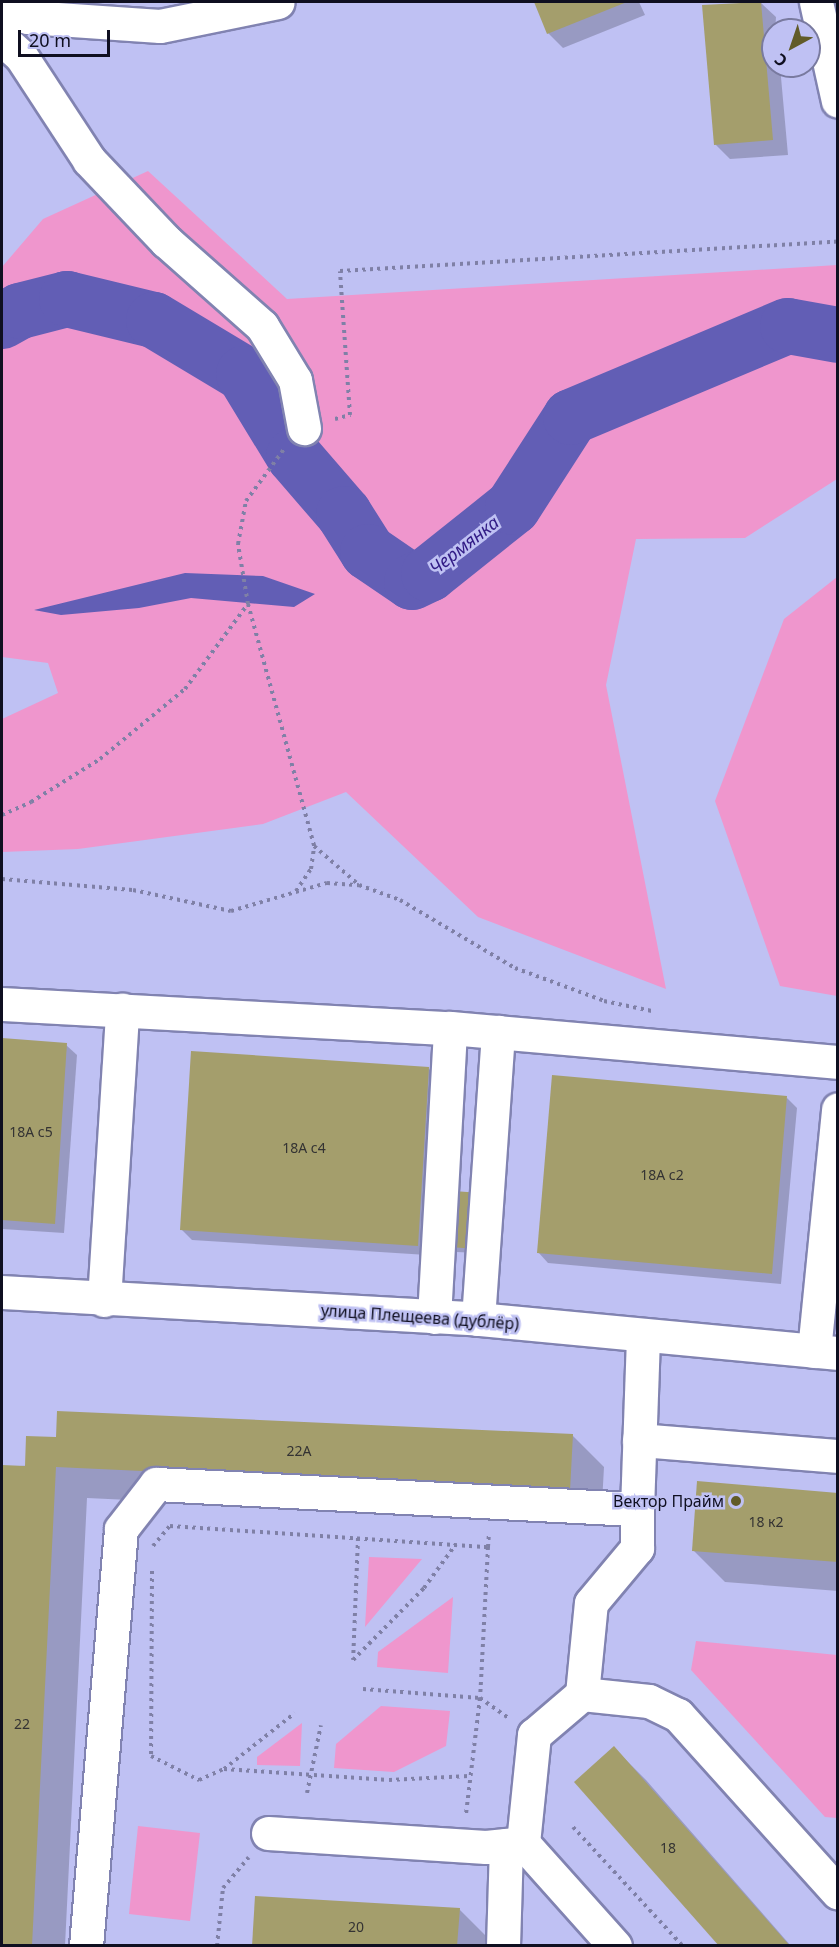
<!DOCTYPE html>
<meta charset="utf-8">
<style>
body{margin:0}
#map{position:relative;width:839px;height:1947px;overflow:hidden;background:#bfc1f3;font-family:"Noto Sans",sans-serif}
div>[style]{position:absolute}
.green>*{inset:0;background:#ef96cd}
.water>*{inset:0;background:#625eb5}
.shadow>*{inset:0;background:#0003}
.river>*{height:56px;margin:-28px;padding:0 28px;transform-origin:28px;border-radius:28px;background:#625eb5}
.building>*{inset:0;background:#a49e6c}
.path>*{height:4px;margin-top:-2px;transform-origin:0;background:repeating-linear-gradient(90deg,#7f80a6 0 3px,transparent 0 7.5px)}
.roads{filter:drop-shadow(2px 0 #8183b1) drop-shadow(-2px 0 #8183b1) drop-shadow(0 2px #8183b1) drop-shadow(0 -2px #8183b1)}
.minor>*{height:33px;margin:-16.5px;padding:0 16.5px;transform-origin:16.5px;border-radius:16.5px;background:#fff}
.dots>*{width:16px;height:16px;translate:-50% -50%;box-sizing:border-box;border:3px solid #bfc1f3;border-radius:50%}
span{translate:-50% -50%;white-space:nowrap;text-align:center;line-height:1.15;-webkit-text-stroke:5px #bfc1f3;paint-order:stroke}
.number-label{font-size:14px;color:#343333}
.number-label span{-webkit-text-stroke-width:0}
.street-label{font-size:16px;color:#0f0f20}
.poi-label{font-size:16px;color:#0f0f20}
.right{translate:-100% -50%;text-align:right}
.water-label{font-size:18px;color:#311b85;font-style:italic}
.frame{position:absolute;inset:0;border:3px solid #0f0f20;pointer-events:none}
.north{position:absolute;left:761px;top:18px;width:60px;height:60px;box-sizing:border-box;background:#bfc1f3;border:2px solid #797a9f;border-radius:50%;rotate:220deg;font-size:16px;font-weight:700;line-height:24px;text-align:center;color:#0f0f20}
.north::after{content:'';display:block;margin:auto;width:21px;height:27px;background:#615b28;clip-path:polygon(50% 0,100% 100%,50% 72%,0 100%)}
.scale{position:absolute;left:18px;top:30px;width:92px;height:27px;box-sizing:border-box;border:3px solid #0f0f20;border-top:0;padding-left:8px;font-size:18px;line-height:21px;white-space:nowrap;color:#0f0f20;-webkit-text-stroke:4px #bfc1f3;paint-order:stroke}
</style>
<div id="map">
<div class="green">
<div style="clip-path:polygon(148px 171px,287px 299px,837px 265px,837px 479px,745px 538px,636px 539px,606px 685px,666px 989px,478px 917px,346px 792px,263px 824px,78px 849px,2px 852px,2px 719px,58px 693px,48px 663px,2px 657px,2px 267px,43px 219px)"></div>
<div style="clip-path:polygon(837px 577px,837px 996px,780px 986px,715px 801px,784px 619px)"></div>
<div style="clip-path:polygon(369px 1557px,422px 1559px,365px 1627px)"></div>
<div style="clip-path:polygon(453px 1597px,448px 1673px,377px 1667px,378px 1652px)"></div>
<div style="clip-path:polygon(696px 1641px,837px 1655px,837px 1818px,825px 1817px,691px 1670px)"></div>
<div style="clip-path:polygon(381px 1706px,450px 1711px,446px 1746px,394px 1772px,334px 1768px,336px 1744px)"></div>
<div style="clip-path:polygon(302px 1723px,300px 1766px,257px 1765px,257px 1757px)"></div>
<div style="clip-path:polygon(138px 1826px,200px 1833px,190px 1921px,129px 1914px)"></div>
</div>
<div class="water">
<div style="clip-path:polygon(185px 573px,263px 576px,315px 594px,294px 607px,191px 598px,139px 608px,61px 615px,34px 610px)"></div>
</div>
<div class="shadow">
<div style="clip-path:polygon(536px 2px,639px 2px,645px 15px,563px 48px,548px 33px)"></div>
<div style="clip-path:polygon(760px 2px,776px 17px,773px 66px,780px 66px,788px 155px,730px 159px,715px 144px,703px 7px)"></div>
<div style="clip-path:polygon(2px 1040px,66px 1045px,77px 1055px,64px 1233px,2px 1229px)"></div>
<div style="clip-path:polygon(428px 1068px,438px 1078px,427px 1255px,192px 1240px,182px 1230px)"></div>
<div style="clip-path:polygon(787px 1098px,797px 1108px,781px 1284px,548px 1263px,538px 1252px)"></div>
<div style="clip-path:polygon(479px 1195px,480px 1253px,456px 1252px,451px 1247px)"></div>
<div style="clip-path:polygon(572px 1435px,604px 1467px,601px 1522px,87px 1498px,65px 1946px,2px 1946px,2px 1467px)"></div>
<div style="clip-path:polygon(838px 1494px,838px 1591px,725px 1582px,693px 1550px)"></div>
<div style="clip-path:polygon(614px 1748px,646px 1780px,791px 1946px,721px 1946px)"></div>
<div style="clip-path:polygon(459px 1909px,491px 1941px,490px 1946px,253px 1946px)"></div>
</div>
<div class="river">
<div style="left:2px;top:321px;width:21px;rotate:-29deg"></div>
<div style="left:20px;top:311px;width:49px;rotate:-14.3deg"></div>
<div style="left:67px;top:299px;width:89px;rotate:13.6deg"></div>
<div style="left:154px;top:320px;width:105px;rotate:31deg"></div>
<div style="left:244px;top:374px;width:96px;rotate:58.6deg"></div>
<div style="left:294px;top:456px;width:77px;rotate:49.2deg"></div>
<div style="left:344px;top:514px;width:45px;rotate:57.7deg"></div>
<div style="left:368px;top:552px;width:53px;rotate:34.3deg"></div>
<div style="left:412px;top:582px;width:19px;rotate:-25deg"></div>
<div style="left:429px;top:574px;width:107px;rotate:-38.6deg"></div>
<div style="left:513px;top:507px;width:107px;rotate:-57.2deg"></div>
<div style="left:571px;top:417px;width:235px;rotate:-22.8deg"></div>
<div style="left:788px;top:326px;width:51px;rotate:10.2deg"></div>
</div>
<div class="building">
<div style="clip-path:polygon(534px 2px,627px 2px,547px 34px)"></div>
<div style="clip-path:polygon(761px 2px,773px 140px,714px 145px,702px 5px)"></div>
<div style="clip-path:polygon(2px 1038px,67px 1043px,55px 1224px,2px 1220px)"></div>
<div style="clip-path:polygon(191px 1051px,429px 1067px,418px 1246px,180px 1230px)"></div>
<div style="clip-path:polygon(552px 1075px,787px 1096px,772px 1274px,537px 1253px)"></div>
<div style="clip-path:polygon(454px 1191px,480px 1193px,476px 1249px,450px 1247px)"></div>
<div style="clip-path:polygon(57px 1411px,573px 1434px,570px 1491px,56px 1467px,32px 1946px,2px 1946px,2px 1465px,25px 1466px,26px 1436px,56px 1437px)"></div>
<div style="clip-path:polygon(697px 1481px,838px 1493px,838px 1562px,692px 1551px)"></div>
<div style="clip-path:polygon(614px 1746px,790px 1946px,719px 1946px,574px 1782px)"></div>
<div style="clip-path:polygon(255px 1896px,460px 1908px,457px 1946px,252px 1946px)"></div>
</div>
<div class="path">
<div style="left:335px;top:419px;width:16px;rotate:-15deg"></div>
<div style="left:350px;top:415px;width:144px;rotate:-94deg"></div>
<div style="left:340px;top:271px;width:499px;rotate:-3.4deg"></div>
<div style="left:248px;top:604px;width:251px;rotate:74.7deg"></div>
<div style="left:314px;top:846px;width:60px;rotate:40.9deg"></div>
<div style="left:2px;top:815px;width:32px;rotate:-24deg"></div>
<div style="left:31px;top:802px;width:81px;rotate:-31.9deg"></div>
<div style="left:100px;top:759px;width:110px;rotate:-39.5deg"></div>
<div style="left:185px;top:689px;width:106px;rotate:-53.5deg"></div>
<div style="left:248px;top:604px;width:61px;rotate:-99.5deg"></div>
<div style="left:238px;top:544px;width:44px;rotate:-79.5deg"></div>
<div style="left:246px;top:501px;width:64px;rotate:-53.8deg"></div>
<div style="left:2px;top:879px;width:131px;rotate:4.8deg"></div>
<div style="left:133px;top:890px;width:100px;rotate:12.1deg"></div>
<div style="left:231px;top:911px;width:100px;rotate:-16.3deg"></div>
<div style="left:327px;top:883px;width:32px;rotate:4deg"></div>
<div style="left:359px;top:885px;width:44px;rotate:20.1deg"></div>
<div style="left:400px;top:900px;width:134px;rotate:30.6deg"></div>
<div style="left:515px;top:968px;width:95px;rotate:20.3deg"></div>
<div style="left:604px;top:1001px;width:49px;rotate:11.8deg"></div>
<div style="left:296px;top:891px;width:27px;rotate:-56deg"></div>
<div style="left:311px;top:869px;width:22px;rotate:-82deg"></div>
<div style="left:358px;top:1538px;width:122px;rotate:92.3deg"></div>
<div style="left:353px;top:1660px;width:101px;rotate:-45.4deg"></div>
<div style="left:424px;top:1588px;width:54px;rotate:-54deg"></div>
<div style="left:153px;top:1546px;width:26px;rotate:-50deg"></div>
<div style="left:170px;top:1526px;width:319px;rotate:3.8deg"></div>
<div style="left:488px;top:1547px;width:151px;rotate:93deg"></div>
<div style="left:480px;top:1698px;width:117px;rotate:96.9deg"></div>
<div style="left:488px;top:1547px;width:15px;rotate:-86deg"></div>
<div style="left:152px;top:1571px;width:185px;rotate:90.3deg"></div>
<div style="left:151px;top:1756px;width:54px;rotate:26.6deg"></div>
<div style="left:199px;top:1780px;width:27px;rotate:-24deg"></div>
<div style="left:224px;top:1769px;width:90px;rotate:-38.3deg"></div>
<div style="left:363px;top:1689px;width:117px;rotate:4.4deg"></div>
<div style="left:480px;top:1698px;width:35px;rotate:35deg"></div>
<div style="left:224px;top:1769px;width:165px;rotate:3.8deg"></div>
<div style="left:389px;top:1780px;width:80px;rotate:-2.9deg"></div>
<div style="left:307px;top:1793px;width:69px;rotate:-78.4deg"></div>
<div style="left:573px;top:1827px;width:162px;rotate:47.3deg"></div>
<div style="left:217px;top:1946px;width:58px;rotate:-84.1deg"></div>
<div style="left:223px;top:1888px;width:40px;rotate:-50deg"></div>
</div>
<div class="roads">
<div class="minor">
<div style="left:816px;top:2px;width:101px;rotate:77.5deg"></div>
<div style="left:2px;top:11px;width:27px;rotate:13deg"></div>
<div style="left:28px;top:17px;width:132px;rotate:3.9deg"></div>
<div style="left:160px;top:26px;width:120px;rotate:-11.5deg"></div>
<div style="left:2px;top:39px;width:25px;rotate:42deg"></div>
<div style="left:21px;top:56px;width:124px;rotate:56.8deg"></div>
<div style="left:89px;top:160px;width:112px;rotate:46.5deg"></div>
<div style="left:166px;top:241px;width:128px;rotate:41.5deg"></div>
<div style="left:262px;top:326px;width:63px;rotate:58.6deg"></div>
<div style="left:295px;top:380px;width:49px;rotate:79.4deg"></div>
<div style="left:2px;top:1004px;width:449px;rotate:3.1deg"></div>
<div style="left:450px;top:1028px;width:389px;rotate:5deg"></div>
<div style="left:2px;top:1292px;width:477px;rotate:3.2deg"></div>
<div style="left:478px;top:1319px;width:362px;rotate:5.4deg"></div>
<div style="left:104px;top:1300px;width:291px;rotate:-86.4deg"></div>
<div style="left:434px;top:1317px;width:289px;rotate:-86.8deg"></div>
<div style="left:478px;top:1319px;width:288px;rotate:-86deg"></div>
<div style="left:814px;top:1351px;width:243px;rotate:-84.3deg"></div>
<div style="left:639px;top:1440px;width:200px;rotate:4.6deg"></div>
<div style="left:582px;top:1694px;width:91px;rotate:-84.4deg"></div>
<div style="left:591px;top:1603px;width:72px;rotate:-50.1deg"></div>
<div style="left:637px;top:1548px;width:39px;rotate:-90deg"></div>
<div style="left:268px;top:1833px;width:218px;rotate:3.7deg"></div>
<div style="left:486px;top:1847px;width:37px;rotate:-6deg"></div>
<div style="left:86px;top:1946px;width:418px;rotate:-85.2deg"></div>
<div style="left:121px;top:1529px;width:57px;rotate:-52.1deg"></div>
<div style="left:156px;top:1484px;width:482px;rotate:3deg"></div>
<div style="left:637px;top:1509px;width:173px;rotate:-88deg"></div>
<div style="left:503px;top:1946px;width:101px;rotate:-88.3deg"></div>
<div style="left:615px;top:1946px;width:138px;rotate:-131.8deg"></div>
<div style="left:523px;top:1843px;width:109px;rotate:-84.2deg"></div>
<div style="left:534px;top:1735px;width:63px;rotate:-40.5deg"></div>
<div style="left:582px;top:1694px;width:67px;rotate:6deg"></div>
<div style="left:649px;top:1701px;width:32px;rotate:26deg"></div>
<div style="left:678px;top:1715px;width:239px;rotate:48deg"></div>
</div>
</div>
<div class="dots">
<div style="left:736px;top:1501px;background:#615b28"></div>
</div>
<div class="number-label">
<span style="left:31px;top:1132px">18А с5</span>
<span style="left:304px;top:1148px">18А с4</span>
<span style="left:662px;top:1175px">18А с2</span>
<span style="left:299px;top:1451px">22А</span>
<span style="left:766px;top:1522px">18 к2</span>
<span style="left:22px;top:1724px">22</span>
<span style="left:668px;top:1848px">18</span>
<span style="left:356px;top:1927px">20</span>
</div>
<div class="street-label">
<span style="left:420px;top:1317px;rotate:4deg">улица Плещеева (дублёр)</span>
</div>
<div class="poi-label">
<span class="right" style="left:724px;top:1501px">Вектор Прайм</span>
</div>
<div class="water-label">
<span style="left:464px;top:545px;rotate:-38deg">Чермянка</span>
</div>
<div class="frame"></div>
<div class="north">С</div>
<div class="scale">20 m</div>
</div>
